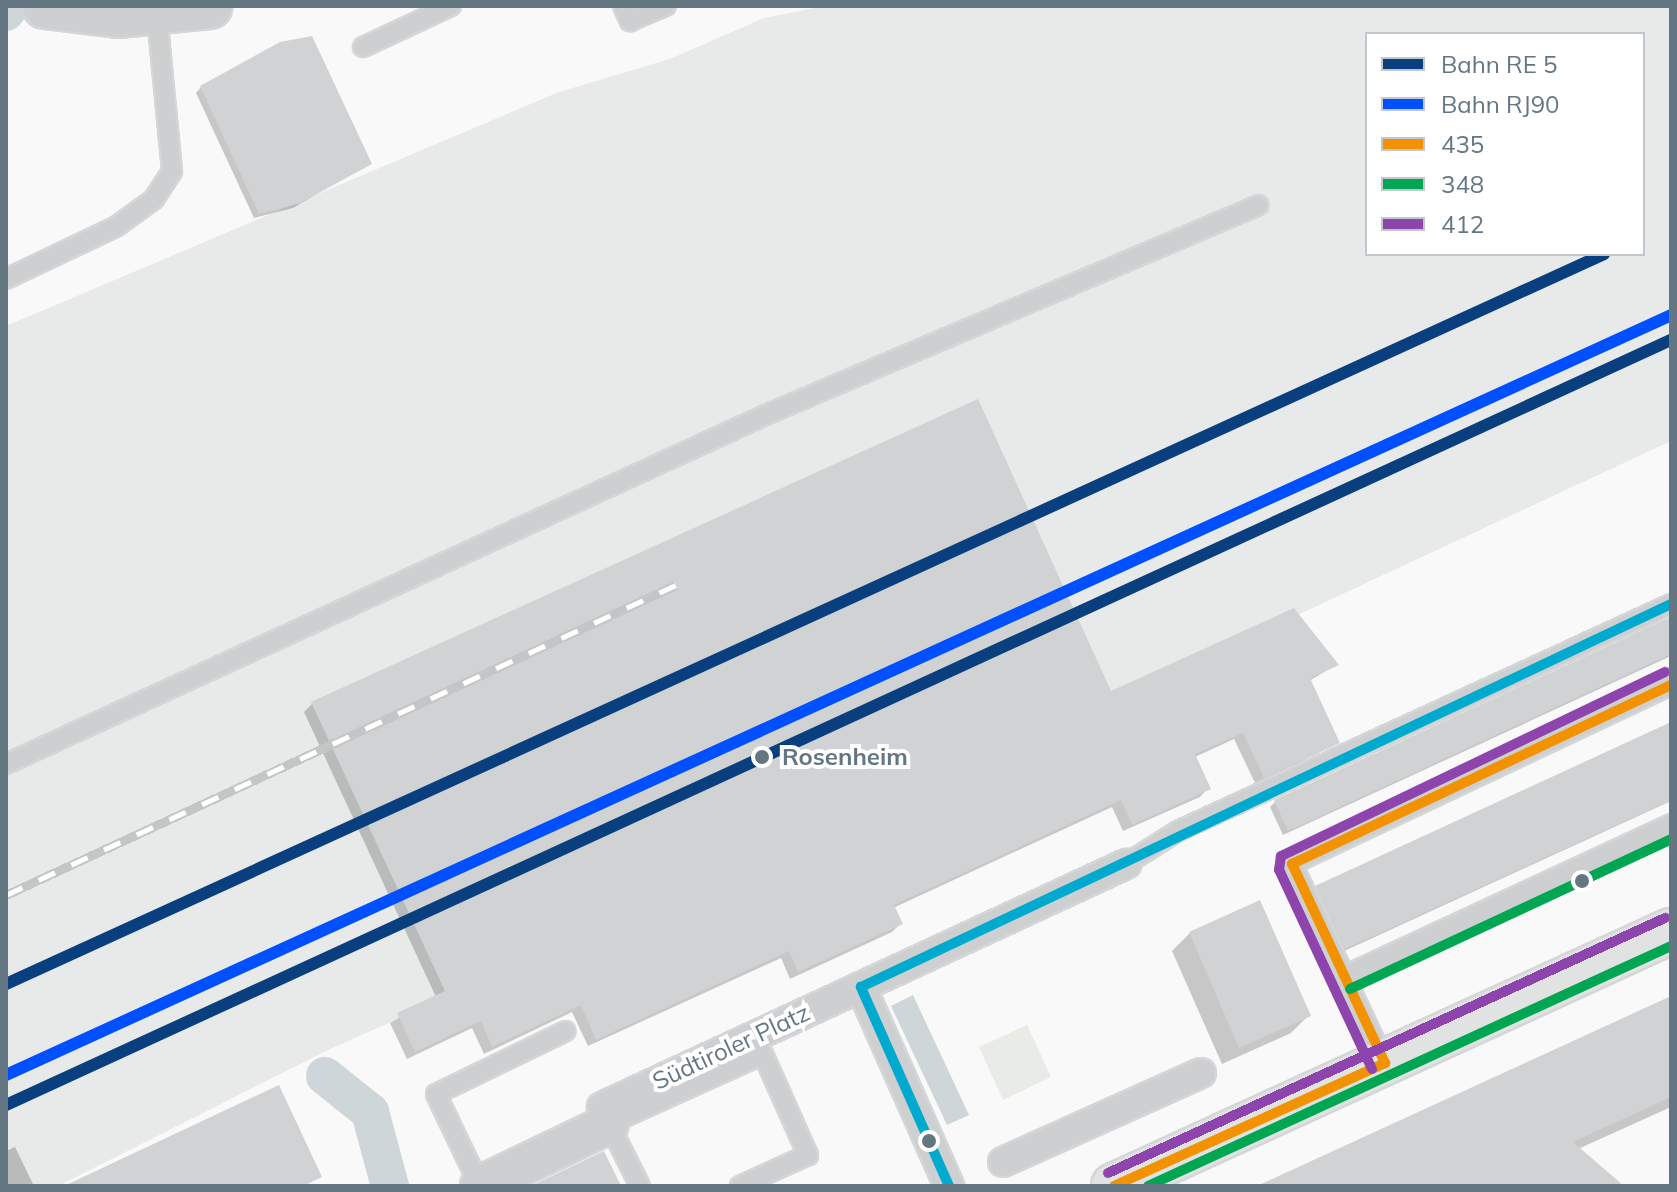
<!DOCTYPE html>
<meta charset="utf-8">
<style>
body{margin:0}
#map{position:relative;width:1677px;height:1192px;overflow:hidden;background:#f9f9f9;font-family:Mulish,sans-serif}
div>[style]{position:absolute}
.built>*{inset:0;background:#e8e9e9}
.green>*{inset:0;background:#e8ebe6}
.water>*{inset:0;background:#ced6d9}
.shadow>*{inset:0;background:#0003}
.canal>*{height:38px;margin:-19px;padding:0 19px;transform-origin:19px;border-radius:19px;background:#ced6d9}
.building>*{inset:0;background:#d0d2d3}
.roads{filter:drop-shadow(2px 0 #d5d6d7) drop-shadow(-2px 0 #d5d6d7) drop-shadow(0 2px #d5d6d7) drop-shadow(0 -2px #d5d6d7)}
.service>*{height:18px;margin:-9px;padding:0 9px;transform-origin:9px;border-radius:9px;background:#cecfd0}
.pedestrian>*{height:28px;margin:-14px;padding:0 14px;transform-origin:14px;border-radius:14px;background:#cecfd0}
.minor>*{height:38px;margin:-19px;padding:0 19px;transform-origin:19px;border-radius:19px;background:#cecfd0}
.tertiary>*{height:44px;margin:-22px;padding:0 22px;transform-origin:22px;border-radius:22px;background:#cecfd0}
.secondary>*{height:44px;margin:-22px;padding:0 22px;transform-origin:22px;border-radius:22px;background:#e1e2e2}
.rail>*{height:9px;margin-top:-4.5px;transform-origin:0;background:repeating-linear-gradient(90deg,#fff 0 18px,#c3c5c6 0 36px);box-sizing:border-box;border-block:2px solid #c3c5c6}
.bus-1>*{height:10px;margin:-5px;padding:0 5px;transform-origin:5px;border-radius:5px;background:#f39200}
.bus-2>*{height:10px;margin:-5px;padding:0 5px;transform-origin:5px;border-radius:5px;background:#00a651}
.bus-3>*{height:10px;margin:-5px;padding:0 5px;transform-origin:5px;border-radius:5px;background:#8e44ad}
.bus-4>*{height:10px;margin:-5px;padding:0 5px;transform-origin:5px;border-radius:5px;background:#00a9ce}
.rail-1>*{height:12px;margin:-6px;padding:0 6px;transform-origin:6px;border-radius:6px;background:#093f7f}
.rail-2>*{height:12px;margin:-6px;padding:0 6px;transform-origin:6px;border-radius:6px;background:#0050ff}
.dots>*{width:22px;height:22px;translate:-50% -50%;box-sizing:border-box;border:4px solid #fff;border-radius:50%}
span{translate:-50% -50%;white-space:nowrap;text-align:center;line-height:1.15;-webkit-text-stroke:8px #fff;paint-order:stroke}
.stop-label{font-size:24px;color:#657683;font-weight:700}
.left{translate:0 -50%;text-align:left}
.street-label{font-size:24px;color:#657683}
.frame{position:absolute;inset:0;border:8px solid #657683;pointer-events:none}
.legend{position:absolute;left:1365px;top:32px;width:280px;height:224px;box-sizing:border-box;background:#fff;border:2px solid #c1c8cd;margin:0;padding:10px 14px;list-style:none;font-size:24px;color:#657683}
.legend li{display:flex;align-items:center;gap:16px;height:40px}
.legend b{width:40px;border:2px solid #c1c8cd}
</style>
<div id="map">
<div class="built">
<div style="clip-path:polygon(evenodd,825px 6px,1671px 6px,1671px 441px,1003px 752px,332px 1048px,58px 1186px,6px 1186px,6px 326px,559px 92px,670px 59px,764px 18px,825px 6px,1367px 34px,1643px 34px,1643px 254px,1367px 254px,1367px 34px)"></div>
</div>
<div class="green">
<div style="clip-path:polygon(1027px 1025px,1051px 1077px,1003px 1100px,979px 1047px)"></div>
</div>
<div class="water">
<div style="clip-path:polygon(913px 995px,969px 1115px,947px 1125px,891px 1006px)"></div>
</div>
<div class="shadow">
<div style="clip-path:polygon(201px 87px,369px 163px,293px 208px,254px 218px,196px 93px)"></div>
<div style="clip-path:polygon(1671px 618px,1671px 656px,1283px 835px,1270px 807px,1275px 802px)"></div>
<div style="clip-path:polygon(1336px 665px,1309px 681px,1337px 743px,1256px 785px,1234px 739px,1195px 757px,1208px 788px,1200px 797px,1123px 831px,1112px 807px,893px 908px,900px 924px,892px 932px,790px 979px,781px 958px,588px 1046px,572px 1012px,484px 1054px,472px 1028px,407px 1059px,390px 1023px,436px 997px,304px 712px,312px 704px,1110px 693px)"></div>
<div style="clip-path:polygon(1671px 725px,1671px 801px,1340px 953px,1311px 893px,1317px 887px)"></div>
<div style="clip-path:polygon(1190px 933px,1308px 1016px,1291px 1033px,1222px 1064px,1172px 951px)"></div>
<div style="clip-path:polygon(1671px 998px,1671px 1107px,1578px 1149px,1611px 1186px,1262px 1186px)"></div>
<div style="clip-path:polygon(15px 1147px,34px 1186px,6px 1186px,6px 1151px)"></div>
</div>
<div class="canal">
<div style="left:6px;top:12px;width:7px;rotate:-56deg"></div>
<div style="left:325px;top:1076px;width:58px;rotate:38.7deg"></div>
<div style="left:370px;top:1112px;width:77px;rotate:74.9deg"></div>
</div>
<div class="building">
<div style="clip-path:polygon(312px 36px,372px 164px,300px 203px,259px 214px,200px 86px,280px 42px)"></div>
<div style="clip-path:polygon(978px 399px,1111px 691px,1294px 608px,1339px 665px,1310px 678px,1340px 743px,1264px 778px,1243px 733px,1195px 754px,1211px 789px,1132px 825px,1121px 800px,894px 905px,903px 924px,879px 935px,798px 972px,789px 951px,596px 1040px,581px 1005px,492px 1047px,481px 1021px,415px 1052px,397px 1013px,445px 991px,311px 702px)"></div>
<div style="clip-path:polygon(1671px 617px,1671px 654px,1288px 831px,1274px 800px)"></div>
<div style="clip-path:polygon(1671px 722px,1671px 800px,1345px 949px,1315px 886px)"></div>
<div style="clip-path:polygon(1260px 900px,1311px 1016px,1239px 1048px,1189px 932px)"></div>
<div style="clip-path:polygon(1671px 996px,1671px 1097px,1573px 1142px,1624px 1186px,1257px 1186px)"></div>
<div style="clip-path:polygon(279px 1085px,322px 1177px,303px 1186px,64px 1186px)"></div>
<div style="clip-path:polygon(604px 1151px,621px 1186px,531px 1186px)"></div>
</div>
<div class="roads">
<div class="service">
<div style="left:623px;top:6px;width:17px;rotate:65deg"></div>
<div style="left:630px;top:21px;width:39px;rotate:-23deg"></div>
<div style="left:363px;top:47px;width:97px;rotate:-25deg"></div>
<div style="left:6px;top:279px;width:123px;rotate:-25.5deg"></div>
<div style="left:117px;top:226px;width:46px;rotate:-36.1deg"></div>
<div style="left:154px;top:199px;width:33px;rotate:-57deg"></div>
<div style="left:172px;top:171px;width:157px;rotate:-95.5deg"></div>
<div style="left:6px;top:764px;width:841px;rotate:-24.68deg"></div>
<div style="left:770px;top:413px;width:531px;rotate:-23.04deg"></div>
<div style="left:1126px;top:864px;width:62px;rotate:-32.4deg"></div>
<div style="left:1178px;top:831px;width:543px;rotate:-24.72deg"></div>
<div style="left:1344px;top:976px;width:361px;rotate:-24.9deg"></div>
<div style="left:1385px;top:1063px;width:220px;rotate:-115deg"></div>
<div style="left:1292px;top:864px;width:419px;rotate:-25.3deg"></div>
<div style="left:480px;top:1186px;width:102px;rotate:-115.6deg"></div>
<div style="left:436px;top:1094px;width:144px;rotate:-25.9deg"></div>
<div style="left:640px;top:1186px;width:69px;rotate:-116.6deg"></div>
<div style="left:609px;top:1124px;width:169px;rotate:-24.4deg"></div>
<div style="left:763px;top:1054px;width:111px;rotate:66deg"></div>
<div style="left:808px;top:1155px;width:75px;rotate:155.5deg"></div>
</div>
<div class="pedestrian">
<div style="left:861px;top:987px;width:218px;rotate:66.1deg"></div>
<div style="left:602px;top:1107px;width:578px;rotate:-24.88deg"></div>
<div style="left:1003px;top:1162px;width:217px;rotate:-24.2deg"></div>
</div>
<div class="minor">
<div style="left:480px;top:1186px;width:143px;rotate:-25.7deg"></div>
</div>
<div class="tertiary">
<div style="left:45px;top:6px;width:74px;rotate:7deg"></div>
<div style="left:118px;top:15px;width:92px;rotate:-5.6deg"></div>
</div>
<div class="secondary">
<div style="left:1114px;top:1186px;width:613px;rotate:-24.6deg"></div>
</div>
</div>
<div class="rail">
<div style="left:6px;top:895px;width:738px;rotate:-24.83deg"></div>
</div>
<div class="bus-1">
<div style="left:1385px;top:1063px;width:220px;rotate:-115deg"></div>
<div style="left:1292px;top:864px;width:419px;rotate:-25.3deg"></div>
<div style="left:1114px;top:1186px;width:298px;rotate:-24.4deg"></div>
</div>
<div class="bus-2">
<div style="left:1350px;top:989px;width:354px;rotate:-25deg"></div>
<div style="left:1148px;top:1186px;width:575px;rotate:-24.65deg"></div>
</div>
<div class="bus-3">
<div style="left:1372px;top:1069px;width:220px;rotate:-115deg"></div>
<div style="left:1279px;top:870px;width:14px;rotate:-82deg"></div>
<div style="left:1281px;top:856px;width:426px;rotate:-25.6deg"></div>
<div style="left:1108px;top:1173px;width:613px;rotate:-24.6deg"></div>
</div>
<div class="bus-4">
<div style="left:949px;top:1186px;width:218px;rotate:-113.9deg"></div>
<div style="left:861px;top:987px;width:896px;rotate:-25.31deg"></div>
</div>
<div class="rail-1">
<div style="left:6px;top:984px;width:1757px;rotate:-24.55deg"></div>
<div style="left:6px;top:1105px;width:1832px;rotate:-24.68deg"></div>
</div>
<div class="rail-2">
<div style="left:6px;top:1075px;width:1830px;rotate:-24.53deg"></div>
</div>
<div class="dots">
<div style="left:762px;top:757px;background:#657683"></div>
<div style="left:1582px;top:881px;background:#657683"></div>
<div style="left:929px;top:1141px;background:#657683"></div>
</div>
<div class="stop-label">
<span class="left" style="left:782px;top:757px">Rosenheim</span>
</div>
<div class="street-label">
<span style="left:731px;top:1047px;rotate:-25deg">Südtiroler Platz</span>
</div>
<div class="frame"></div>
<ul class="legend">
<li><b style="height:10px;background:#093f7f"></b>Bahn RE 5</li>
<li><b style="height:10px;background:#0050ff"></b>Bahn RJ90</li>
<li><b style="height:10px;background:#f39200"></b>435</li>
<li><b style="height:10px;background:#00a651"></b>348</li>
<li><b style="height:10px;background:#8e44ad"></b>412</li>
</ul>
</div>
